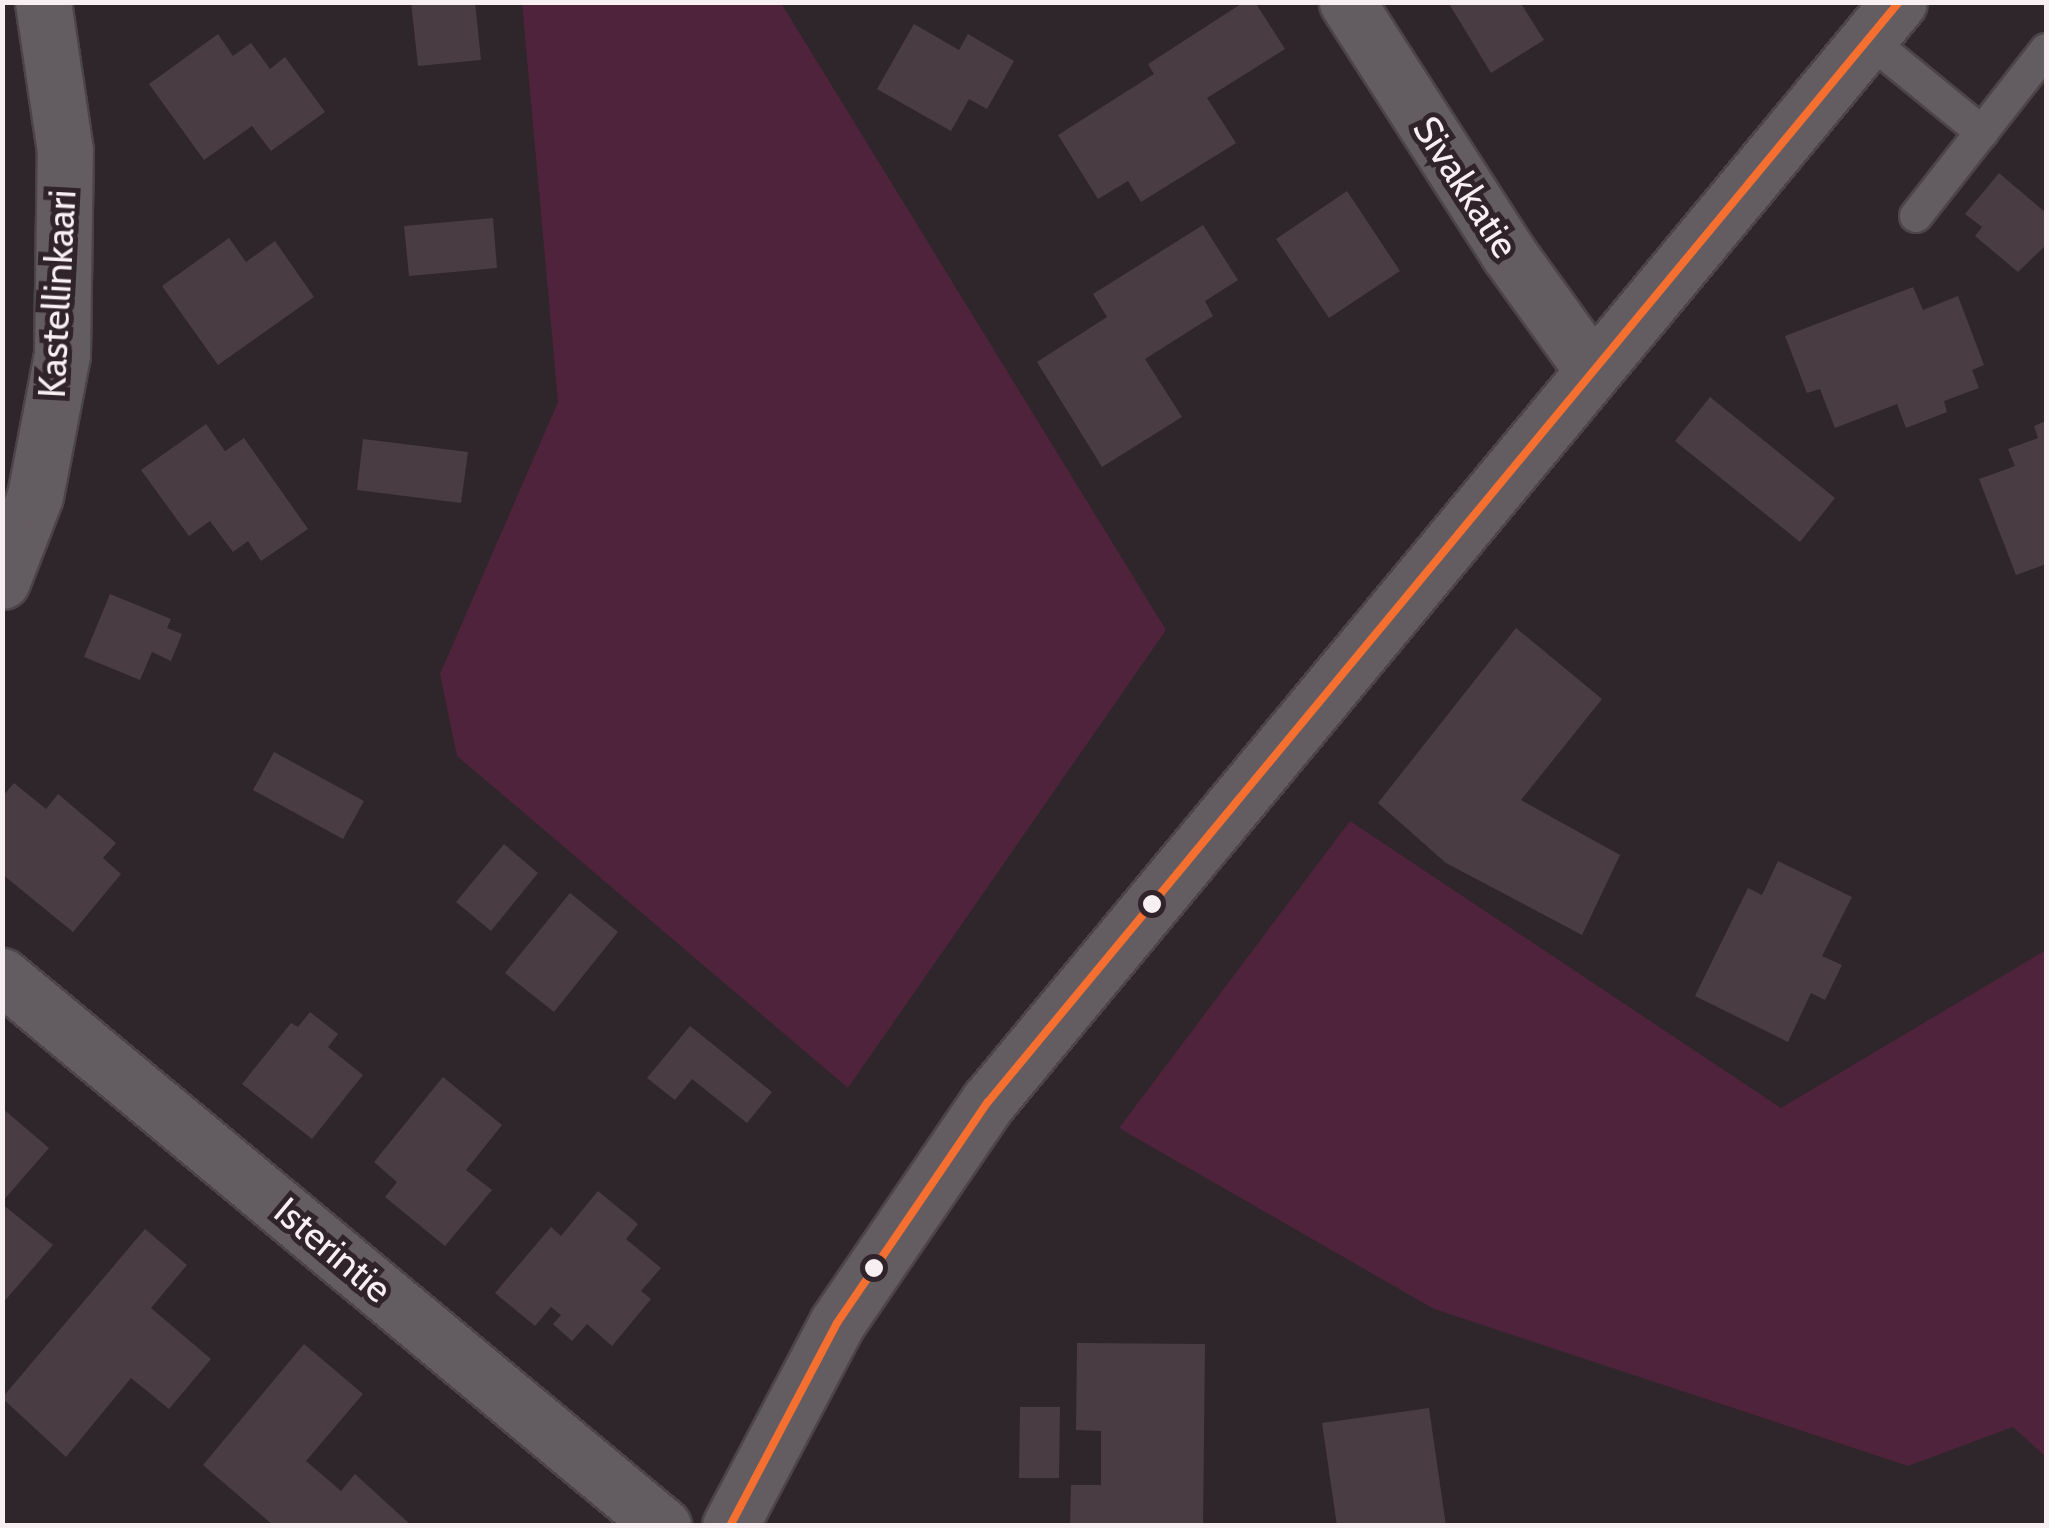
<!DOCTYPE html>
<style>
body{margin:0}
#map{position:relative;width:2049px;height:1528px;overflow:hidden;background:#2e262a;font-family:Cabin,sans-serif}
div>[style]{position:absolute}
.green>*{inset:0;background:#4e233b}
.building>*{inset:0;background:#4a3c43}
.roads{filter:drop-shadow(2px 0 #4b4548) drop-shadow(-2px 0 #4b4548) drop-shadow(0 2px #4b4548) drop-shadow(0 -2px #4b4548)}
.lane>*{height:32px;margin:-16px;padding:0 16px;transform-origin:16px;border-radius:16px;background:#635c60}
.street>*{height:55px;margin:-27.5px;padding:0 27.5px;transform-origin:27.5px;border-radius:27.5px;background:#635c60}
.bus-1>*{height:8px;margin:-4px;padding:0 4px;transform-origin:4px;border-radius:4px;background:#f46f30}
.dots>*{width:28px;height:28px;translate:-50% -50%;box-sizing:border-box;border:5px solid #31232a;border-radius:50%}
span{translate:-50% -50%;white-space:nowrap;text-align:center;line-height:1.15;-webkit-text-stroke:10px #31232a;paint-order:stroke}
.street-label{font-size:38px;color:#f8eff3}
.frame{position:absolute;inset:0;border:5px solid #f8eff3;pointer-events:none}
</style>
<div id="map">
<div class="green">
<div style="clip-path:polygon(522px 3px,781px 3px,1166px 630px,848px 1088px,457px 756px,440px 674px,558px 402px)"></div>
<div style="clip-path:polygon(1350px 821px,1781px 1108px,2046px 950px,2046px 1457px,2013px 1427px,1908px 1466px,1434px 1309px,1119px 1128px)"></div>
</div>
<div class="building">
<div style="clip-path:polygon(411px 2px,475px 2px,481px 60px,418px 66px)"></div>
<div style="clip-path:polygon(1244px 2px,1255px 2px,1285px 49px,1207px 98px,1236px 143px,1141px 202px,1128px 181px,1098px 199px,1058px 135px,1154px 74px,1148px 64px)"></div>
<div style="clip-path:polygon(1448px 2px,1520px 2px,1544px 40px,1491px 73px)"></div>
<div style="clip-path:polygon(914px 24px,959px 50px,968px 34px,1014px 61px,987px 109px,969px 99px,951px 131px,877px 89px)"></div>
<div style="clip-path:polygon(218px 34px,233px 56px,251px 43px,270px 69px,285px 57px,325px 112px,271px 151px,252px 126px,204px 160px,149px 84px)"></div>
<div style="clip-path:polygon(1999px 173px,2046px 213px,2046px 245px,2018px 272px,1975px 236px,1982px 227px,1965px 214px)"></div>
<div style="clip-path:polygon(1347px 191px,1400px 271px,1329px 318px,1276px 239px)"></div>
<div style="clip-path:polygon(493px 218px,497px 268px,409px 276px,404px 226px)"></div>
<div style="clip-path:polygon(1203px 225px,1238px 280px,1205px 301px,1213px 316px,1145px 359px,1182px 417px,1102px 467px,1037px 362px,1107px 317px,1093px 294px)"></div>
<div style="clip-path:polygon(229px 238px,246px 262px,275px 241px,314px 297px,218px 365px,162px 286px)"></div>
<div style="clip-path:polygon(1913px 287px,1923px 310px,1958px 296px,1984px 365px,1972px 370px,1979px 388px,1944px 401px,1947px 412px,1906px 428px,1897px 404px,1835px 428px,1820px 389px,1807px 393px,1785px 336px)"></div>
<div style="clip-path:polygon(1710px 397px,1835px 498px,1800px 542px,1675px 441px)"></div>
<div style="clip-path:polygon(2046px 421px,2046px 564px,2016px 575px,1979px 479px,2015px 466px,2008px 449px,2038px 438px,2034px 426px)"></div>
<div style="clip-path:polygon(206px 424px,225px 451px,244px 438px,308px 529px,261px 561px,248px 541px,233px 552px,210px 521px,189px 536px,141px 470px)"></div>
<div style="clip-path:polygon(363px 439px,468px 452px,461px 503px,357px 490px)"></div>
<div style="clip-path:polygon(110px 594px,171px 619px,167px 628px,182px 634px,171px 661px,152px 652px,140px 680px,84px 657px)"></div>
<div style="clip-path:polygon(1516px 628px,1602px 699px,1521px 800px,1620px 855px,1582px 935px,1446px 863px,1378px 803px)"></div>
<div style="clip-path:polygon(274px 752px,364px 801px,343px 839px,253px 790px)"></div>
<div style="clip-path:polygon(14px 783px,46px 809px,58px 794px,116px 843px,103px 858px,121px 874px,73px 932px,2px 874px,2px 797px)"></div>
<div style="clip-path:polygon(504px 844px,538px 873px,491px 931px,456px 902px)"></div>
<div style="clip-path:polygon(1778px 861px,1852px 897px,1822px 956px,1842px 965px,1825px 1000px,1811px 993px,1788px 1042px,1695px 996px,1748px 888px,1762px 895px)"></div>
<div style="clip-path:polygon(570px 893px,618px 932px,554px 1012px,505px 973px)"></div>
<div style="clip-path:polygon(310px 1012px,338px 1034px,328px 1047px,363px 1075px,312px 1139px,242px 1084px,291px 1023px,298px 1027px)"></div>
<div style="clip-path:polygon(690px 1026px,772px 1092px,747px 1123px,692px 1079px,675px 1100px,647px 1078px)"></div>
<div style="clip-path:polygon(443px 1077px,502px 1125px,466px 1170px,492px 1190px,445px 1246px,385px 1197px,397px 1182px,374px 1162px)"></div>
<div style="clip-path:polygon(2px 1108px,49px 1148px,2px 1202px)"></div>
<div style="clip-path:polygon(598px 1191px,638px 1224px,626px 1239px,661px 1268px,641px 1291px,651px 1299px,612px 1346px,587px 1324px,572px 1341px,553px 1324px,561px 1315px,551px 1307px,535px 1326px,495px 1293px,551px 1227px,561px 1236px)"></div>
<div style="clip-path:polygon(2px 1204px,53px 1245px,2px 1304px)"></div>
<div style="clip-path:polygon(145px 1229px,187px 1265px,151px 1308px,211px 1359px,169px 1409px,131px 1378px,66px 1457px,2px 1398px)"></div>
<div style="clip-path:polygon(1077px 1343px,1205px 1344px,1203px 1526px,1070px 1526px,1071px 1485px,1101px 1485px,1101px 1431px,1076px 1430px)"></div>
<div style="clip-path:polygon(304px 1344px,363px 1394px,306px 1461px,341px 1491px,355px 1474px,412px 1526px,274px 1526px,203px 1465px)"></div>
<div style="clip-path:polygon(1020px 1407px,1060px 1407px,1059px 1478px,1019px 1478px)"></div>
<div style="clip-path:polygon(1429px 1408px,1446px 1526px,1337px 1526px,1322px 1423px)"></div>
</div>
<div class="roads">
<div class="lane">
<div style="left:1869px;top:40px;width:146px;rotate:39.2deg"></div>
<div style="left:1916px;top:216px;width:211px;rotate:-51.9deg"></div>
</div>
<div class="street">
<div style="left:1347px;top:2px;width:298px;rotate:57.3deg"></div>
<div style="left:1508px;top:253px;width:142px;rotate:54.2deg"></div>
<div style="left:2px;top:581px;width:91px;rotate:-68.8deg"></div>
<div style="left:35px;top:496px;width:144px;rotate:-79.2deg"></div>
<div style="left:62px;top:355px;width:204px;rotate:-89.2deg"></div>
<div style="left:65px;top:151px;width:151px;rotate:-98.4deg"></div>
<div style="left:2px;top:976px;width:860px;rotate:39.76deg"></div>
<div style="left:730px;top:1526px;width:229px;rotate:-62.2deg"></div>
<div style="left:837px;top:1323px;width:268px;rotate:-55.7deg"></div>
<div style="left:988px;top:1102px;width:1428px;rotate:-50.37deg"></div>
</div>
</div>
<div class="bus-1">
<div style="left:730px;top:1526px;width:229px;rotate:-62.2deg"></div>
<div style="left:837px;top:1323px;width:268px;rotate:-55.7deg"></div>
<div style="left:988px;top:1102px;width:1428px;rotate:-50.37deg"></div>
</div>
<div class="dots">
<div style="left:1152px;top:904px;background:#f8eff3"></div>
<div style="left:874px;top:1268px;background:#f8eff3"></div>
</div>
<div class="street-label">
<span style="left:1466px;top:187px;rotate:57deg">Sivakkatie</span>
<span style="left:57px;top:294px;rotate:-87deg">Kastellinkaari</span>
<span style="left:333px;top:1250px;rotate:40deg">Isterintie</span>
</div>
<div class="frame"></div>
</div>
